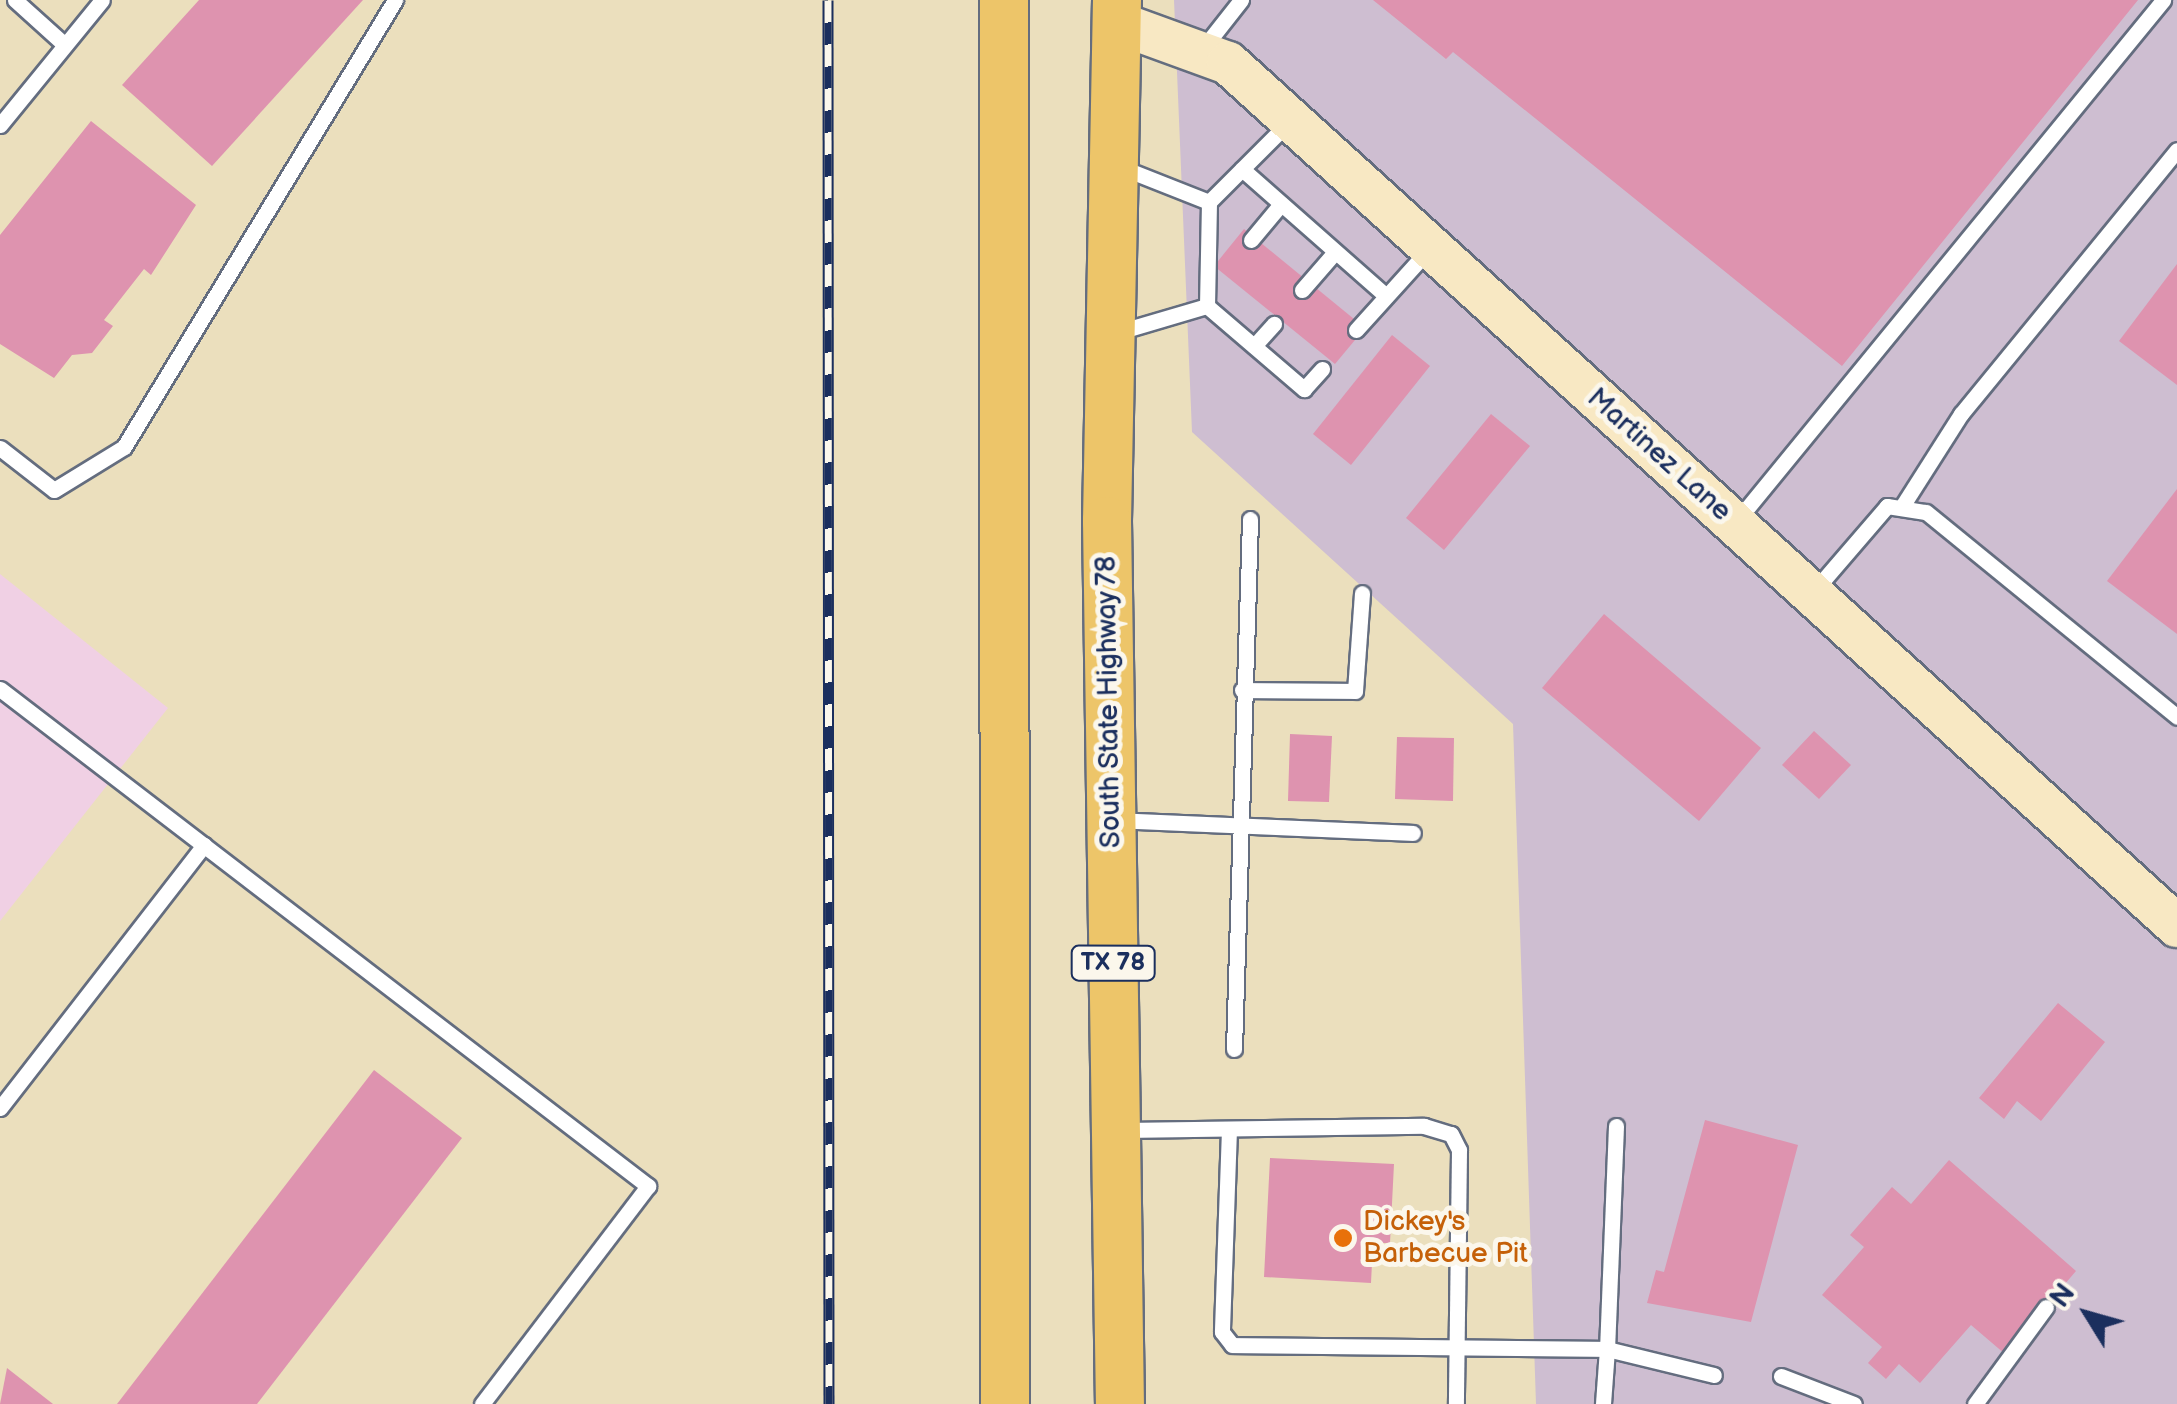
<!DOCTYPE html>
<style>
body{margin:0}
#map{position:relative;width:2177px;height:1404px;overflow:hidden;background:#ebdfbd;font-family:"Balsamiq Sans",sans-serif}
div>[style]{position:absolute}
.built>*{inset:0;background:#f0d0e4}
.industrial>*{inset:0;background:#cebed1}
.building>*{inset:0;background:#de93af}
.roads{filter:drop-shadow(2px 0 #646d7f) drop-shadow(-2px 0 #646d7f) drop-shadow(0 2px #646d7f) drop-shadow(0 -2px #646d7f)}
.lane>*{height:15px;margin:-7.5px;padding:0 7.5px;transform-origin:7.5px;border-radius:7.5px;background:#fff}
.secondary>*{height:42px;margin:-21px;padding:0 21px;transform-origin:21px;border-radius:21px;background:#f8e8c3}
.primary>*{height:48px;margin:-24px;padding:0 24px;transform-origin:24px;border-radius:24px;background:#edc569}
.rail>*{height:11px;margin-top:-5.5px;transform-origin:0;background:repeating-linear-gradient(90deg,#fbf7ec 0 22px,#1b2f5e 0 44px);box-sizing:border-box;border-block:2px solid #1b2f5e}
.dots>*{width:28px;height:28px;translate:-50% -50%;box-sizing:border-box;border:5px solid #fbf7ec;border-radius:50%}
span{translate:-50% -50%;white-space:nowrap;text-align:center;line-height:1.15;-webkit-text-stroke:10px #fbf7ec;paint-order:stroke}
.shield-label span{padding:2px 8px;background:#fbf7ec;border:2px solid;border-radius:8px;-webkit-text-stroke-width:0}
.shield-label{font-size:25px;color:#1b2f5e;font-weight:700}
.street-label{font-size:28px;color:#1b2f5e}
.food-label{font-size:28px;color:#c56008}
.left{translate:0 -50%;text-align:left}
.north{position:absolute;left:2037px;top:1264px;width:100px;height:100px;-webkit-text-stroke:8px #fbf7ec;paint-order:stroke;rotate:307deg;font-size:28px;font-weight:700;line-height:40px;text-align:center;color:#1b2f5e}
.north::after{content:'';display:block;margin:auto;width:35px;height:45px;background:#1b2f5e;clip-path:polygon(50% 0,100% 100%,50% 72%,0 100%)}
</style>
<div id="map">
<div class="built">
<div style="clip-path:polygon(0 574px,168px 708px,0 921px)"></div>
</div>
<div class="industrial">
<div style="clip-path:polygon(1174px 0,2177px 0,2177px 1404px,1536px 1404px,1513px 724px,1192px 432px)"></div>
</div>
<div class="building">
<div style="clip-path:polygon(199px 0,363px 0,212px 166px,122px 85px)"></div>
<div style="clip-path:polygon(1373px 0,2138px 0,1842px 366px,1453px 52px,1446px 59px)"></div>
<div style="clip-path:polygon(91px 121px,196px 205px,151px 275px,144px 269px,104px 320px,113px 326px,92px 353px,72px 355px,54px 378px,0 344px,0 235px)"></div>
<div style="clip-path:polygon(1244px 229px,1365px 328px,1335px 364px,1214px 266px)"></div>
<div style="clip-path:polygon(2177px 264px,2177px 385px,2119px 341px)"></div>
<div style="clip-path:polygon(1392px 335px,1430px 366px,1351px 465px,1313px 434px)"></div>
<div style="clip-path:polygon(1491px 414px,1530px 446px,1444px 550px,1406px 518px)"></div>
<div style="clip-path:polygon(2177px 489px,2177px 634px,2107px 581px)"></div>
<div style="clip-path:polygon(1604px 614px,1761px 748px,1699px 821px,1542px 688px)"></div>
<div style="clip-path:polygon(1814px 731px,1851px 765px,1819px 799px,1782px 765px)"></div>
<div style="clip-path:polygon(1290px 734px,1332px 736px,1329px 802px,1288px 801px)"></div>
<div style="clip-path:polygon(1397px 737px,1454px 738px,1453px 801px,1395px 799px)"></div>
<div style="clip-path:polygon(2058px 1003px,2105px 1042px,2041px 1121px,2017px 1101px,2004px 1119px,1979px 1098px)"></div>
<div style="clip-path:polygon(374px 1070px,462px 1138px,257px 1404px,117px 1404px)"></div>
<div style="clip-path:polygon(1705px 1120px,1798px 1145px,1751px 1322px,1647px 1303px,1656px 1270px,1664px 1272px)"></div>
<div style="clip-path:polygon(1270px 1158px,1394px 1164px,1390px 1243px,1373px 1243px,1371px 1283px,1264px 1277px)"></div>
<div style="clip-path:polygon(1949px 1160px,2076px 1271px,2005px 1354px,1971px 1325px,1920px 1383px,1899px 1364px,1886px 1379px,1868px 1363px,1882px 1347px,1822px 1295px,1864px 1247px,1850px 1235px,1892px 1187px,1911px 1204px)"></div>
<div style="clip-path:polygon(7px 1368px,53px 1404px,0 1404px)"></div>
</div>
<div class="roads">
<div class="lane">
<div style="left:15px;top:0;width:67px;rotate:42deg"></div>
<div style="left:1204px;top:47px;width:60px;rotate:-51.8deg"></div>
<div style="left:0;top:125px;width:161px;rotate:-50.8deg"></div>
<div style="left:1242px;top:169px;width:192px;rotate:41.4deg"></div>
<div style="left:1209px;top:202px;width:112px;rotate:-45deg"></div>
<div style="left:1251px;top:240px;width:47px;rotate:-50.2deg"></div>
<div style="left:1302px;top:290px;width:50px;rotate:-49deg"></div>
<div style="left:1207px;top:306px;width:128px;rotate:40.6deg"></div>
<div style="left:1304px;top:389px;width:27px;rotate:-48deg"></div>
<div style="left:1356px;top:330px;width:110px;rotate:-47.9deg"></div>
<div style="left:1115px;top:333px;width:96px;rotate:-16.4deg"></div>
<div style="left:1207px;top:306px;width:104px;rotate:-88.9deg"></div>
<div style="left:1209px;top:202px;width:96px;rotate:-158.5deg"></div>
<div style="left:1254px;top:346px;width:30px;rotate:-48deg"></div>
<div style="left:0;top:448px;width:68px;rotate:37.9deg"></div>
<div style="left:54px;top:490px;width:82px;rotate:-31.6deg"></div>
<div style="left:124px;top:447px;width:523px;rotate:-58.77deg"></div>
<div style="left:1903px;top:505px;width:108px;rotate:-57.5deg"></div>
<div style="left:1961px;top:414px;width:341px;rotate:-50.7deg"></div>
<div style="left:1735px;top:523px;width:676px;rotate:-50.7deg"></div>
<div style="left:1814px;top:591px;width:112px;rotate:-49.3deg"></div>
<div style="left:1887px;top:506px;width:39px;rotate:9deg"></div>
<div style="left:1926px;top:512px;width:324px;rotate:39.2deg"></div>
<div style="left:0;top:689px;width:817px;rotate:37.49deg"></div>
<div style="left:648px;top:1186px;width:274px;rotate:127.3deg"></div>
<div style="left:1242px;top:690px;width:113px;rotate:0.5deg"></div>
<div style="left:1355px;top:691px;width:98px;rotate:-85.9deg"></div>
<div style="left:1115px;top:820px;width:298px;rotate:2.5deg"></div>
<div style="left:1234px;top:1049px;width:530px;rotate:-88.27deg"></div>
<div style="left:0;top:1108px;width:333px;rotate:-52.2deg"></div>
<div style="left:1616px;top:1126px;width:223px;rotate:92.3deg"></div>
<div style="left:1607px;top:1349px;width:110px;rotate:13.7deg"></div>
<div style="left:1229px;top:1129px;width:203px;rotate:92deg"></div>
<div style="left:1222px;top:1332px;width:16px;rotate:52deg"></div>
<div style="left:1232px;top:1345px;width:375px;rotate:0.6deg"></div>
<div style="left:1607px;top:1349px;width:55px;rotate:94.2deg"></div>
<div style="left:1123px;top:1130px;width:301px;rotate:-0.8deg"></div>
<div style="left:1424px;top:1126px;width:28px;rotate:17deg"></div>
<div style="left:1451px;top:1134px;width:18px;rotate:63deg"></div>
<div style="left:1459px;top:1150px;width:254px;rotate:90.7deg"></div>
<div style="left:1781px;top:1376px;width:78px;rotate:21deg"></div>
<div style="left:1975px;top:1404px;width:120px;rotate:-53.8deg"></div>
</div>
<div class="secondary">
<div style="left:1118px;top:23px;width:117px;rotate:20deg"></div>
<div style="left:1228px;top:63px;width:1283px;rotate:42.28deg"></div>
</div>
<div class="primary">
<div style="left:1004px;top:0;width:1404px;rotate:89.96deg"></div>
<div style="left:1117px;top:0;width:521px;rotate:91.1deg"></div>
<div style="left:1107px;top:521px;width:883px;rotate:89.16deg"></div>
</div>
</div>
<div class="rail">
<div style="left:828px;top:0;width:1404px;rotate:89.96deg"></div>
</div>
<div class="dots">
<div style="left:1343px;top:1238px;background:#e8710a"></div>
</div>
<div class="shield-label">
<span style="left:1113px;top:963px">TX 78</span>
</div>
<div class="street-label">
<span style="left:1659px;top:455px;rotate:42deg">Martinez Lane</span>
<span style="left:1109px;top:702px;rotate:-91deg">South State Highway 78</span>
</div>
<div class="food-label">
<span class="left" style="left:1363px;top:1238px">Dickey's<br>Barbecue Pit</span>
</div>
<div class="north">N</div>
</div>
